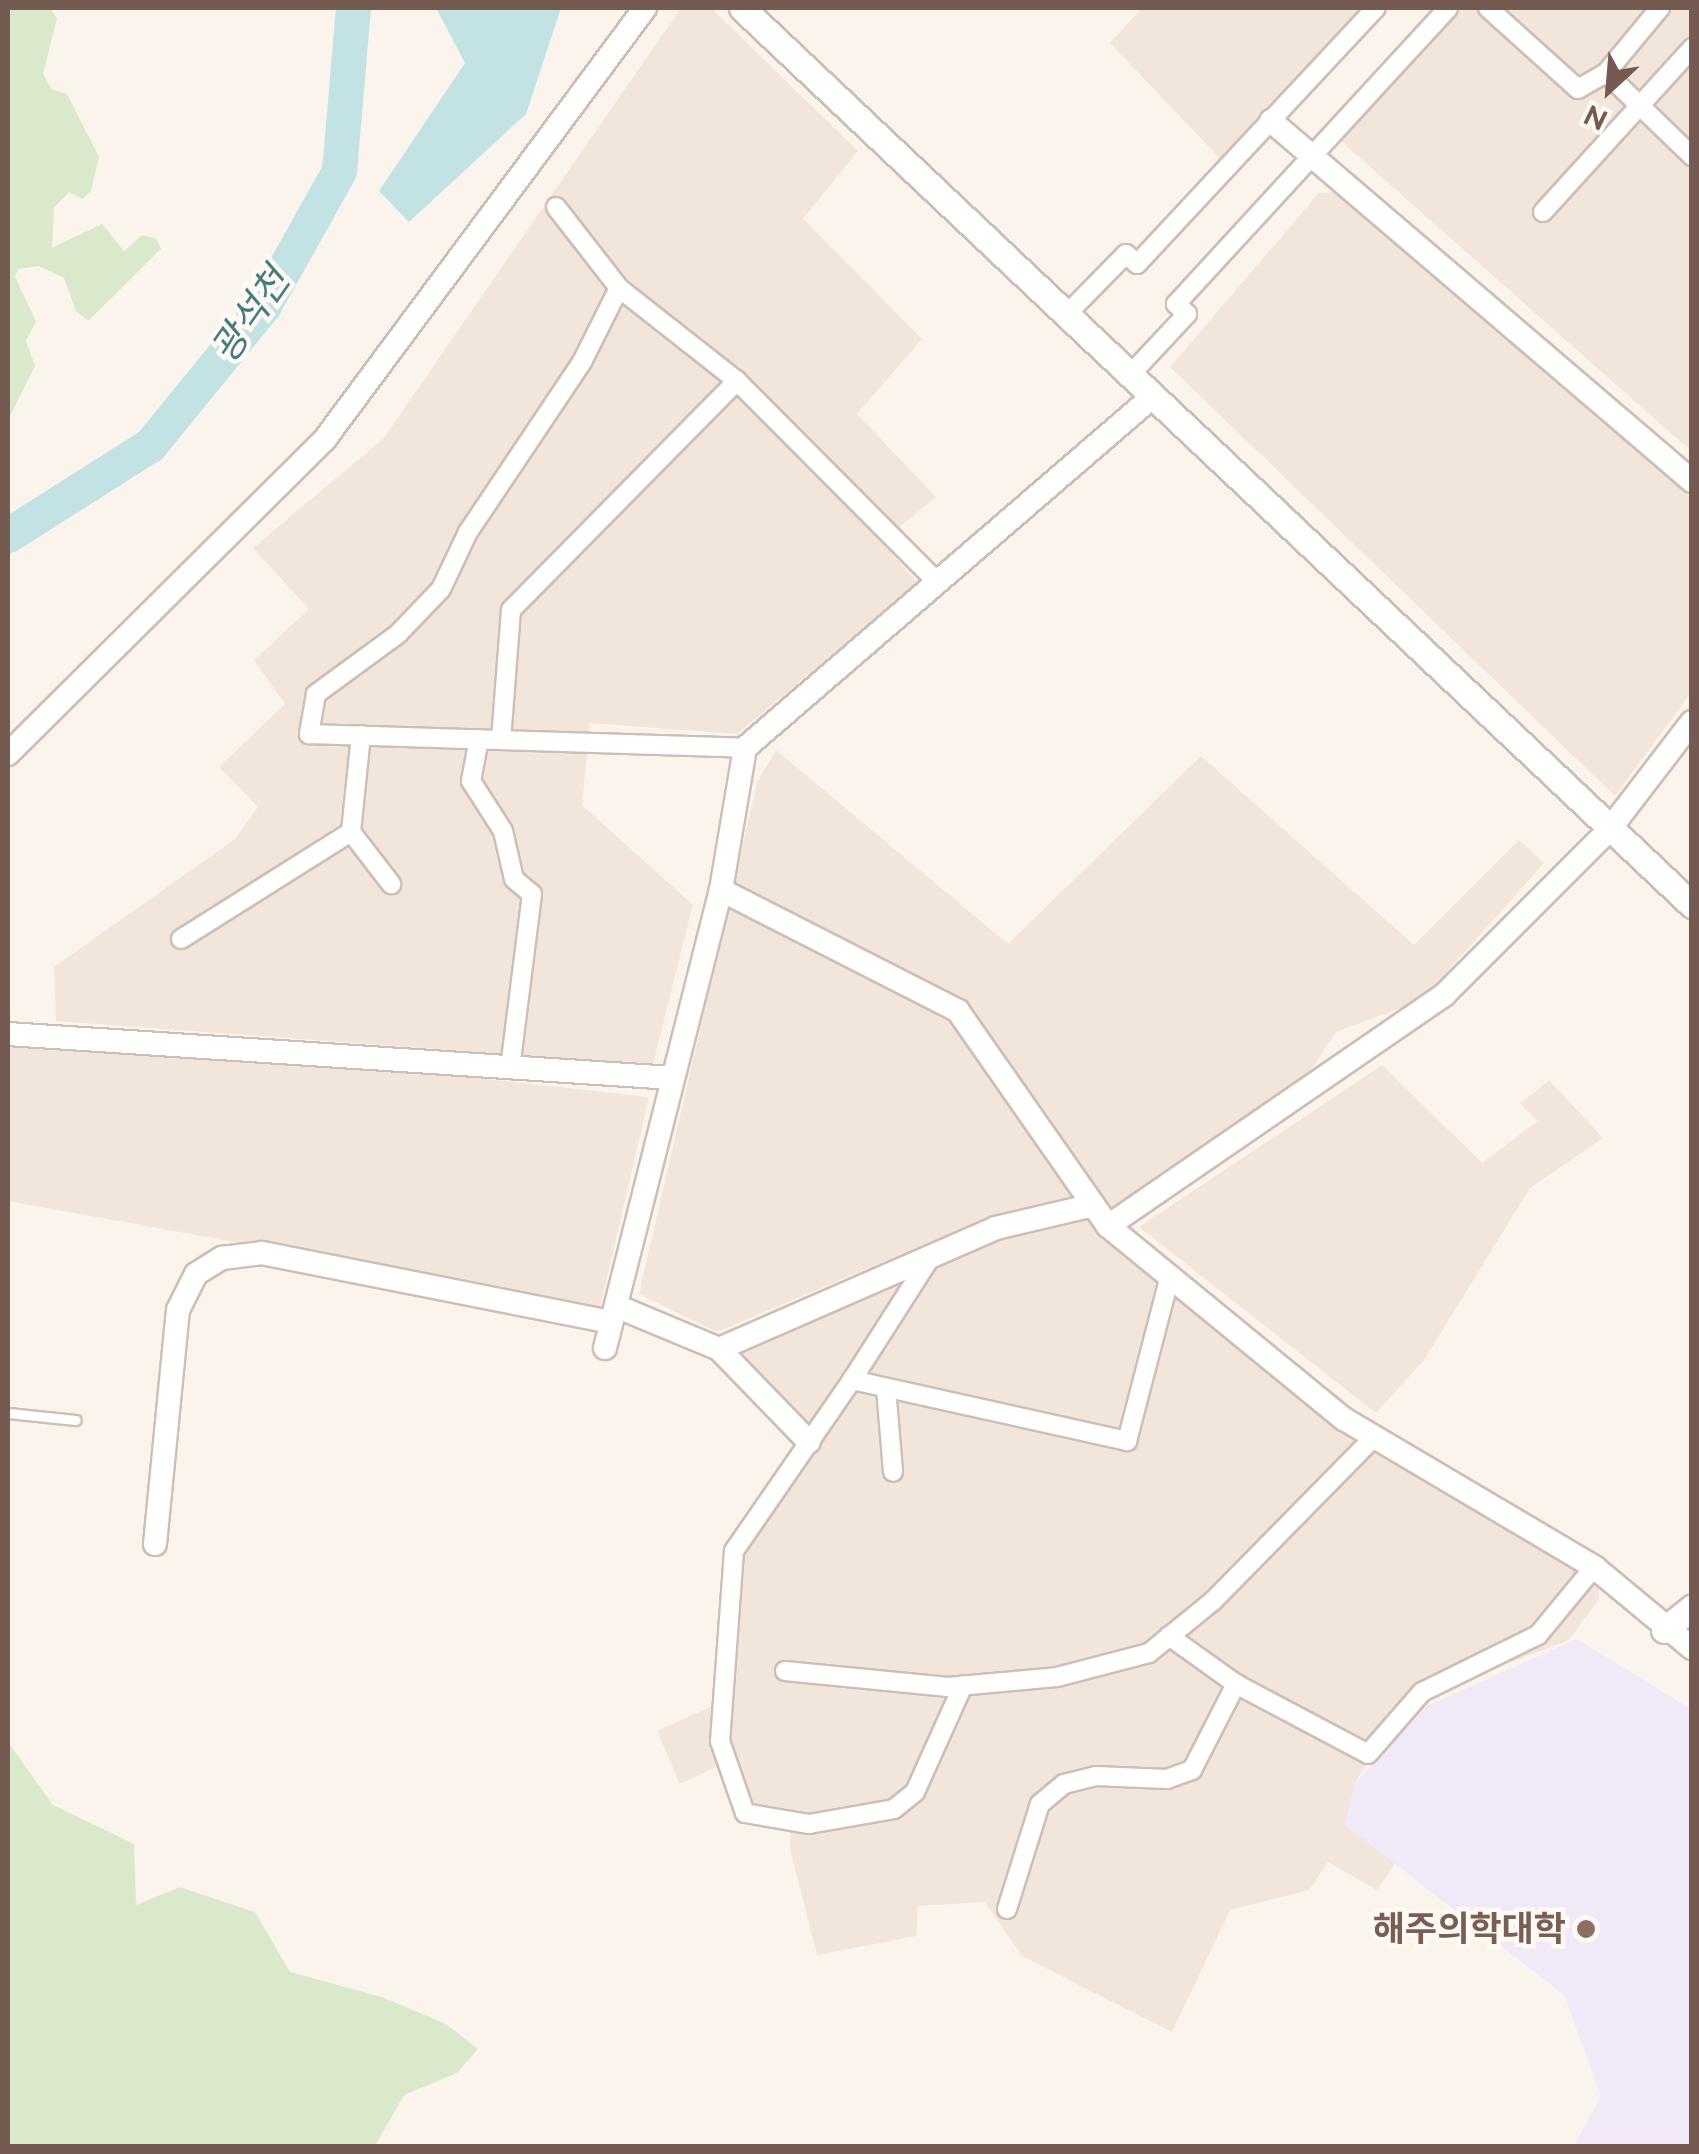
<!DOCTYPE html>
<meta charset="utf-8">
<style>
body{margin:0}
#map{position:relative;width:1699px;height:2154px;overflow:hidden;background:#fbf4ed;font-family:Raleway,"Noto Sans KR",sans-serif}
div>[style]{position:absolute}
.residential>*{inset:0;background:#f2e6dc}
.education>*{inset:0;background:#f1e9f8}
.green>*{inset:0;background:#dae9cb}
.water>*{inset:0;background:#c2e2e4}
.river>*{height:35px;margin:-17.5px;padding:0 17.5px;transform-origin:17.5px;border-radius:17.5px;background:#c2e2e4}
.roads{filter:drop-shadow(2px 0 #cfbeb5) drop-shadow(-2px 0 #cfbeb5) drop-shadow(0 2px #cfbeb5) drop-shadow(0 -2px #cfbeb5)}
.service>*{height:9px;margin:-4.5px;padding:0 4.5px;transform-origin:4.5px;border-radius:4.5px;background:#fff}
.minor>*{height:18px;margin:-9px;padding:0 9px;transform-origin:9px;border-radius:9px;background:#fff}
.tertiary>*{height:22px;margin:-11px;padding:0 11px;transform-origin:11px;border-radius:11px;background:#fff}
.secondary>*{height:25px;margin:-12.5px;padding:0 12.5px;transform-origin:12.5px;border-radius:12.5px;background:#fff}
.dots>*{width:28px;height:28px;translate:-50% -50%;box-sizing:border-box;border:5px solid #fef9f3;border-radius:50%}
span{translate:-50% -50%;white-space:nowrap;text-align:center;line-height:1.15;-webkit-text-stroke:9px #fef9f3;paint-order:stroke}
.education-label{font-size:35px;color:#785e54;font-weight:700}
.right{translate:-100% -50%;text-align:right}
.water-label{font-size:38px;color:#487b7f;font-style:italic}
.frame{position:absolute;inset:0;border:10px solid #755a51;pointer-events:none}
.north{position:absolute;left:1559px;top:40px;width:100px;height:100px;-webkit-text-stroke:8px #fef9f3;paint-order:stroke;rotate:206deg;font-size:28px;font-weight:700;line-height:40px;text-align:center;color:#755a51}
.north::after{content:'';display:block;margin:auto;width:35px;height:45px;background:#755a51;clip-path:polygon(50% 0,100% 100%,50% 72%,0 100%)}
</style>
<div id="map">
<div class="residential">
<div style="clip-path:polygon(681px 8px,711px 8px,858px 151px,803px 219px,922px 339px,857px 414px,936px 497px,881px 542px,918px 583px,737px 734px,590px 723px,582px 805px,693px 905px,653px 1065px,56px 1021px,54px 967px,235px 839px,258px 807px,219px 767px,285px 704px,254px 660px,309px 609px,253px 548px,383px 439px)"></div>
<div style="clip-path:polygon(1142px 8px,1388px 8px,1235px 174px,1110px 43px)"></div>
<div style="clip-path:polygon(1455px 8px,1691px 8px,1691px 451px,1334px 135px)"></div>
<div style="clip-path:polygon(1343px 191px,1691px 498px,1691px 693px,1615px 796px,1170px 367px,1319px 193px)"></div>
<div style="clip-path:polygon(776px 750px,1008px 944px,1201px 756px,1414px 945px,1519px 840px,1544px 863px,1422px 1000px,1336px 1032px,1293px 1097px,1109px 1208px,1098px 1196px,994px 1215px,717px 1332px,639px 1294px,757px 783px)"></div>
<div style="clip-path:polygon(8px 1026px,649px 1097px,600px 1308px,8px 1201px)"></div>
<div style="clip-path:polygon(1382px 1065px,1482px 1163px,1538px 1121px,1520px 1104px,1549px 1080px,1603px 1138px,1530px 1188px,1424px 1360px,1376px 1413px,1139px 1227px)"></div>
<div style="clip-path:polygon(1089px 1215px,1337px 1425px,1599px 1580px,1599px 1599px,1569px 1640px,1404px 1702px,1355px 1783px,1345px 1825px,1396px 1862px,1377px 1890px,1328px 1862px,1309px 1890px,1230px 1910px,1172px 2032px,1022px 1956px,985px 1902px,918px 1906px,916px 1936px,817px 1955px,790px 1849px,791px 1809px,751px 1806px,736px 1757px,680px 1784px,657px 1731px,730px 1698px,744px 1558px,820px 1439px,736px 1348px,992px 1238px)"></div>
</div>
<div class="education">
<div style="clip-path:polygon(1577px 1639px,1691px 1709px,1691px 2146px,1574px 2146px,1601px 2096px,1564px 1995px,1345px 1825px,1355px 1783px,1427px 1706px)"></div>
</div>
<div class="green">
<div style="clip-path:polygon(8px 8px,50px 8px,57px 18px,43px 74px,51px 89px,67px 94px,99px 157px,91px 191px,82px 199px,69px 192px,54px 208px,52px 248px,102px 224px,124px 251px,142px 235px,157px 239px,161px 249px,88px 321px,76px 311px,64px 278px,39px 266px,18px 269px,15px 277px,36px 321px,26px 341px,35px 366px,8px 420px)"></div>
<div style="clip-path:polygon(8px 1742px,53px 1805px,134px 1844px,136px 1905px,180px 1887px,255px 1912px,290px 1972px,382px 1997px,446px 2024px,478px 2049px,457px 2073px,404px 2095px,375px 2146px,8px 2146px)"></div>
</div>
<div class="water">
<div style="clip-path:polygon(436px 8px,561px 8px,526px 114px,409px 222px,379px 191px,465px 63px)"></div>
</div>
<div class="river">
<div style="left:8px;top:535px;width:168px;rotate:-32.4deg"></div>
<div style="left:150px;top:445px;width:181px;rotate:-50.8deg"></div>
<div style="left:264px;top:305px;width:154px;rotate:-60.8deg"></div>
<div style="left:339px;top:171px;width:164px;rotate:-85.1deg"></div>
</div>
<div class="roads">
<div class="service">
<div style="left:8px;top:1413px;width:68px;rotate:5.9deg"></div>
</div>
<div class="minor">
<div style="left:1488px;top:8px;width:121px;rotate:42deg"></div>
<div style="left:1578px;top:89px;width:32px;rotate:-30deg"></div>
<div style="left:1606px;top:73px;width:85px;rotate:-50.3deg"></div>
<div style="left:1606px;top:73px;width:120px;rotate:44deg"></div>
<div style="left:556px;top:207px;width:103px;rotate:52.1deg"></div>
<div style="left:619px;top:288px;width:150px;rotate:38.2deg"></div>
<div style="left:737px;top:381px;width:284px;rotate:45.1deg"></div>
<div style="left:1543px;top:212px;width:222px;rotate:-47.7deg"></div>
<div style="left:619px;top:288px;width:83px;rotate:116.6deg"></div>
<div style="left:582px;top:362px;width:205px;rotate:123.8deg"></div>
<div style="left:468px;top:532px;width:63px;rotate:115.3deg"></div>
<div style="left:441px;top:589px;width:62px;rotate:133.7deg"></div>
<div style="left:398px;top:634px;width:102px;rotate:143.8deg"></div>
<div style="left:316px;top:694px;width:41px;rotate:99.9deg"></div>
<div style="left:309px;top:734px;width:436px;rotate:1.8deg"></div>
<div style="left:1064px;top:317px;width:88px;rotate:-45.5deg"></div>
<div style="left:1126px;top:254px;width:15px;rotate:42deg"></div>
<div style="left:1137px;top:264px;width:350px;rotate:-47deg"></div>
<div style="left:1129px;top:376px;width:85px;rotate:-46.9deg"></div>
<div style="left:1187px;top:314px;width:15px;rotate:-138deg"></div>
<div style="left:1176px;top:304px;width:402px;rotate:-47.4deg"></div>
<div style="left:361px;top:735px;width:98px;rotate:95.9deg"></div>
<div style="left:351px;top:832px;width:66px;rotate:52.4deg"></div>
<div style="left:479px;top:739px;width:43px;rotate:100.8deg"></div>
<div style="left:471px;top:781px;width:59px;rotate:57.4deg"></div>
<div style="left:503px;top:831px;width:49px;rotate:77.1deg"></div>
<div style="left:514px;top:879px;width:23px;rotate:40deg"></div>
<div style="left:532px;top:894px;width:174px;rotate:97.2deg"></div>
<div style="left:501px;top:740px;width:130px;rotate:-85.6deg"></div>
<div style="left:511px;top:610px;width:322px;rotate:-45.4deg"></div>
<div style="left:181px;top:939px;width:201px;rotate:-32.2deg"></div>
<div style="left:930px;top:1258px;width:145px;rotate:122.6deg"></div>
<div style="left:852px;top:1380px;width:282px;rotate:12.5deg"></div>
<div style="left:1127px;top:1441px;width:171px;rotate:-75.4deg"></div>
<div style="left:852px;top:1380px;width:208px;rotate:124.6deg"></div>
<div style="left:734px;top:1551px;width:191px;rotate:94.2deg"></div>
<div style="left:720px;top:1741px;width:76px;rotate:70.9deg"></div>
<div style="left:745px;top:1813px;width:65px;rotate:9.8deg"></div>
<div style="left:809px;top:1824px;width:86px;rotate:-10deg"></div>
<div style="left:894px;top:1809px;width:27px;rotate:-39deg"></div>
<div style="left:915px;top:1792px;width:117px;rotate:-65.8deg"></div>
<div style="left:886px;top:1388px;width:84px;rotate:85.2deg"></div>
<div style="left:1169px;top:1636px;width:82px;rotate:35.6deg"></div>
<div style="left:1236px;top:1684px;width:149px;rotate:27.9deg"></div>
<div style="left:1368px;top:1754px;width:82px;rotate:-48.9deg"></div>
<div style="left:1422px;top:1692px;width:129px;rotate:-26.2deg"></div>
<div style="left:1538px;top:1635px;width:88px;rotate:-50.5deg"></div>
<div style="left:785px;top:1671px;width:164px;rotate:5.6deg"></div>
<div style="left:948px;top:1687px;width:109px;rotate:-5.2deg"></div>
<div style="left:1057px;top:1677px;width:95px;rotate:-14.6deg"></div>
<div style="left:1149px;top:1653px;width:82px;rotate:-39.1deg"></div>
<div style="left:1213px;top:1601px;width:230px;rotate:-45.5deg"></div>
<div style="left:1007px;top:1909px;width:110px;rotate:-72.6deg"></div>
<div style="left:1040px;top:1804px;width:31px;rotate:-40deg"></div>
<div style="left:1064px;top:1784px;width:33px;rotate:-14deg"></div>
<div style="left:1096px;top:1776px;width:71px;rotate:2.4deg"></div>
<div style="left:1167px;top:1779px;width:27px;rotate:-20deg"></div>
<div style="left:1192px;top:1770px;width:97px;rotate:-62.9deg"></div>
</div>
<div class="tertiary">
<div style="left:1271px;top:121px;width:554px;rotate:40.53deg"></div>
<div style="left:1151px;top:398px;width:536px;rotate:139.24deg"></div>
<div style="left:745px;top:748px;width:144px;rotate:99.6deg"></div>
<div style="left:721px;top:890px;width:266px;rotate:27deg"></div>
<div style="left:958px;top:1011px;width:262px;rotate:55.1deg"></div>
<div style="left:1108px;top:1226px;width:305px;rotate:39.3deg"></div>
<div style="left:1344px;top:1419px;width:291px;rotate:30.6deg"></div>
<div style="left:1594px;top:1567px;width:127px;rotate:39.6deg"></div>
<div style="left:8px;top:754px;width:447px;rotate:-44.8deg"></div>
<div style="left:325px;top:439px;width:537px;rotate:-53.41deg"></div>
<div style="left:8px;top:1034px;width:666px;rotate:3.79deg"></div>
<div style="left:1108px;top:1226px;width:408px;rotate:-34.5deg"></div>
<div style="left:1444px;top:995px;width:233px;rotate:-45deg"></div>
<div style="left:1609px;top:830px;width:136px;rotate:-52.5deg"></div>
<div style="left:616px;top:1306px;width:112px;rotate:22.7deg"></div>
<div style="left:719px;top:1349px;width:302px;rotate:-23.6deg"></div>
<div style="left:996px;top:1228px;width:100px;rotate:-13.3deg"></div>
<div style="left:605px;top:1348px;width:472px;rotate:-75.8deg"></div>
<div style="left:719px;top:1349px;width:129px;rotate:45.9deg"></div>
<div style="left:155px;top:1544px;width:235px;rotate:-84.4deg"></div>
<div style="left:178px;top:1310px;width:40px;rotate:-63.4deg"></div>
<div style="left:196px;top:1274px;width:31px;rotate:-32deg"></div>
<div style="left:222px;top:1258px;width:40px;rotate:-7.1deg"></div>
<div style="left:262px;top:1253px;width:356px;rotate:11.2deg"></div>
</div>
<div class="secondary">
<div style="left:742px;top:8px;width:1307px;rotate:43.36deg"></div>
<div style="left:1664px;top:1630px;width:36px;rotate:-39deg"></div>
</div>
</div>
<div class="dots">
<div style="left:1586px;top:1929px;background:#8d6e63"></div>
</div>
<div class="education-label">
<span class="right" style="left:1566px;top:1929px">해주의학대학</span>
</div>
<div class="water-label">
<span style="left:250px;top:315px;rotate:-55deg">광석천</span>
</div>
<div class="frame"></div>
<div class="north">N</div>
</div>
